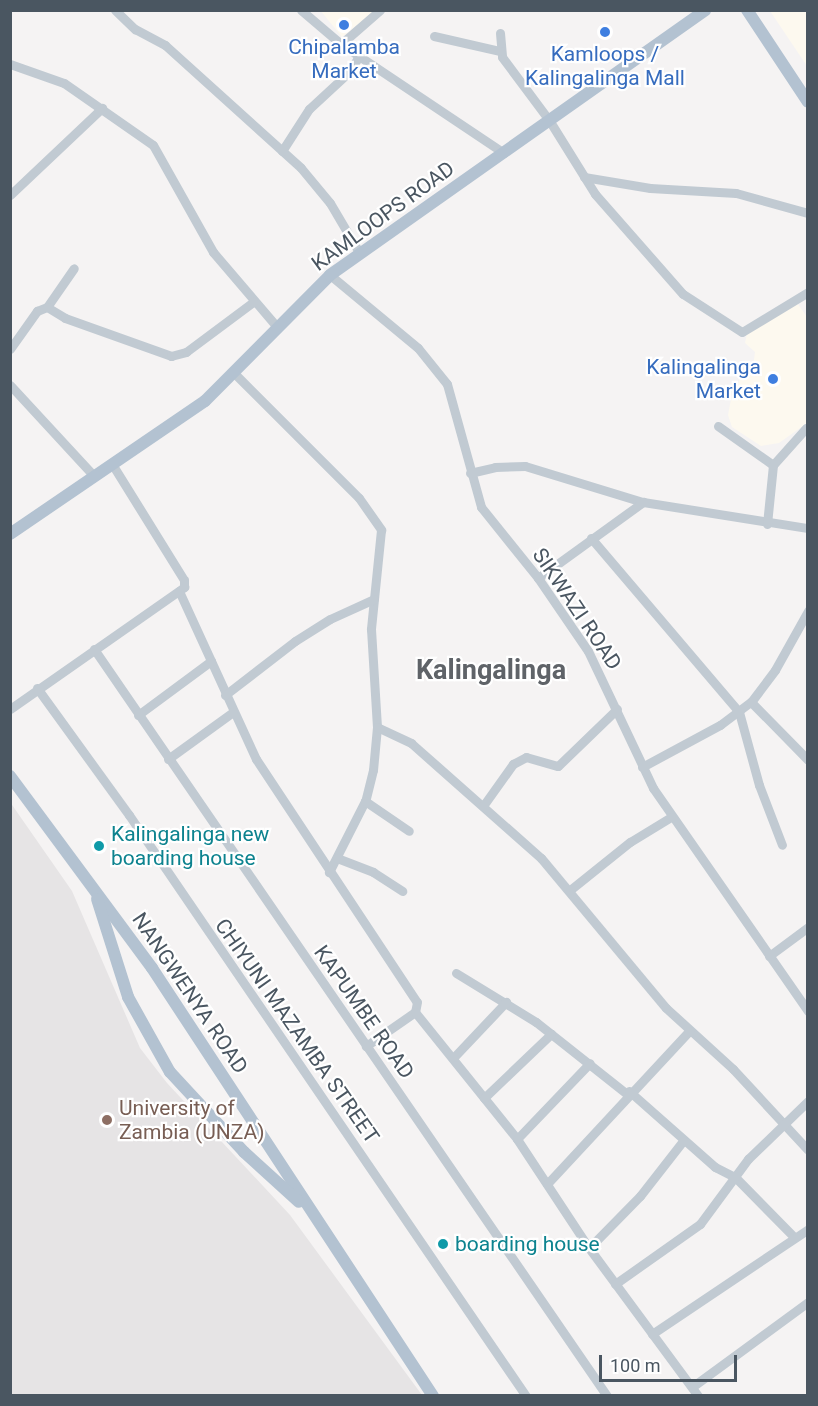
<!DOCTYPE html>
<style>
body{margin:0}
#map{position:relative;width:818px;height:1406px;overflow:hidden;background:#f5f3f3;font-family:Roboto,sans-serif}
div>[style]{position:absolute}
.commercial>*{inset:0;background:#fdf9ef}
.education>*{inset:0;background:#e6e4e5}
.minor>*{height:9px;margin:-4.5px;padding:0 4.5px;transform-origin:4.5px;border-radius:4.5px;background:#c1cad2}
.major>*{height:12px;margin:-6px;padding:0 6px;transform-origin:6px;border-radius:6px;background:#b3c2d1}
.dots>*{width:16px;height:16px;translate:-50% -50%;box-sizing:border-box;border:3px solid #fff;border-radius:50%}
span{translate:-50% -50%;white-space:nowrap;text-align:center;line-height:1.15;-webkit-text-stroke:4.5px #fff;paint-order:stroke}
.shop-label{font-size:21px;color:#366cbe}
.right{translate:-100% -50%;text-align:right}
.street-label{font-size:21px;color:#4a5661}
.culture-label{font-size:21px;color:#0d838f}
.left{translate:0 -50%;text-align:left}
.education-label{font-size:21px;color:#785e54}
.district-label{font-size:27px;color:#5f6368;font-weight:700}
.frame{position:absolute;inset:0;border:12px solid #4a5661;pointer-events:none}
.scale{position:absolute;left:599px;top:1355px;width:138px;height:27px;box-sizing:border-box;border:3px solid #4a5661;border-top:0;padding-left:8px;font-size:18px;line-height:21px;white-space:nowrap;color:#4a5661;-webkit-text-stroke:4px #fff;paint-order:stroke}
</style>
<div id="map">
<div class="commercial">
<div style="clip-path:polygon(320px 10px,375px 11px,342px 37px)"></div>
<div style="clip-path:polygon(770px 11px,807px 11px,807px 66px)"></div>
<div style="clip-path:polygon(795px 300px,807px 317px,807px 423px,779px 443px,761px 446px,732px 427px,728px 415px,732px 394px,744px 372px,753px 367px,755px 352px,745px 343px,747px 333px)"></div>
</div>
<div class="education">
<div style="clip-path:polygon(10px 802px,72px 891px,140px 1048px,167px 1083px,290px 1215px,422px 1395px,11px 1395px)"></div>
</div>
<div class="minor">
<div style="left:115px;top:10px;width:28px;rotate:44deg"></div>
<div style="left:135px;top:29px;width:34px;rotate:28deg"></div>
<div style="left:165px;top:45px;width:183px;rotate:42.1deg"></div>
<div style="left:301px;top:168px;width:45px;rotate:50.4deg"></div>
<div style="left:330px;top:203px;width:59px;rotate:59.5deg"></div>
<div style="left:301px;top:10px;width:52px;rotate:40.4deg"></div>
<div style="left:341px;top:44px;width:196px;rotate:33.8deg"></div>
<div style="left:500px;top:33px;width:24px;rotate:85deg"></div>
<div style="left:502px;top:57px;width:79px;rotate:53.3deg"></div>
<div style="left:549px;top:120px;width:87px;rotate:58.1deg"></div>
<div style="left:595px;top:194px;width:133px;rotate:48.7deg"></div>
<div style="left:683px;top:294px;width:70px;rotate:32.8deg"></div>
<div style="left:742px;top:332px;width:77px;rotate:-31.2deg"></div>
<div style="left:434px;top:36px;width:68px;rotate:12.8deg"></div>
<div style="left:341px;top:44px;width:52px;rotate:-41.1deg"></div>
<div style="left:10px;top:64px;width:57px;rotate:19.4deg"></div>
<div style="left:64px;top:83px;width:108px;rotate:34.9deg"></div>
<div style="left:153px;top:145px;width:123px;rotate:60.7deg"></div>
<div style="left:213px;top:252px;width:99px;rotate:49.5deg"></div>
<div style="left:282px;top:151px;width:50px;rotate:-57.3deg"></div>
<div style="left:309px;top:109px;width:56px;rotate:-42.8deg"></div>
<div style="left:350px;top:71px;width:17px;rotate:-59deg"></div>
<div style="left:584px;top:177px;width:67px;rotate:9.5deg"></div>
<div style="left:650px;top:188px;width:86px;rotate:3.3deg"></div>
<div style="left:736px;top:193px;width:75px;rotate:15.5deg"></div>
<div style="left:10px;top:195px;width:127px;rotate:-43.4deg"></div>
<div style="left:330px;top:275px;width:114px;rotate:39.7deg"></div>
<div style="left:418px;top:348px;width:46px;rotate:51.1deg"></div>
<div style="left:447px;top:384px;width:128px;rotate:74.5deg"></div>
<div style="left:481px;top:507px;width:91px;rotate:51.2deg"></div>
<div style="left:538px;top:578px;width:88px;rotate:55.6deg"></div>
<div style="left:588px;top:651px;width:152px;rotate:64.6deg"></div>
<div style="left:653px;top:788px;width:272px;rotate:55.2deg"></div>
<div style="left:47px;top:307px;width:47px;rotate:-55.3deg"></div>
<div style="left:10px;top:349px;width:47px;rotate:-54.6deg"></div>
<div style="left:37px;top:311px;width:11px;rotate:-22deg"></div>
<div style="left:47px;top:307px;width:21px;rotate:31deg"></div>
<div style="left:65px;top:318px;width:113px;rotate:19.7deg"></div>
<div style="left:171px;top:356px;width:16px;rotate:-15deg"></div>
<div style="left:186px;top:352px;width:84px;rotate:-36.7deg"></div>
<div style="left:233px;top:372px;width:178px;rotate:45deg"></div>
<div style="left:359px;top:498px;width:39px;rotate:55deg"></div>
<div style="left:381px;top:530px;width:100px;rotate:95.8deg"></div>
<div style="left:371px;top:629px;width:98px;rotate:86.5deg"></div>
<div style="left:377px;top:727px;width:43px;rotate:95.3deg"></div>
<div style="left:373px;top:770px;width:32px;rotate:104deg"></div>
<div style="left:365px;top:801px;width:80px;rotate:116.9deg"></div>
<div style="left:10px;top:385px;width:124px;rotate:47.3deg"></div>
<div style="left:718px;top:426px;width:67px;rotate:35.3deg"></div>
<div style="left:470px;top:473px;width:26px;rotate:-13deg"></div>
<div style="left:495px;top:467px;width:30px;rotate:-2deg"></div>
<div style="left:525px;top:466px;width:123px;rotate:17deg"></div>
<div style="left:643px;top:502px;width:167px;rotate:9deg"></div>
<div style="left:767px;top:524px;width:59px;rotate:-84.2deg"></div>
<div style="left:773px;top:465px;width:50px;rotate:-48.3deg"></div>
<div style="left:591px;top:538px;width:228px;rotate:49.6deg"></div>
<div style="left:739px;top:712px;width:76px;rotate:74.7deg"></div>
<div style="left:759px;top:785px;width:64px;rotate:69deg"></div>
<div style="left:538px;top:578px;width:130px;rotate:-35.9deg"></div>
<div style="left:179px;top:591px;width:185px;rotate:65.4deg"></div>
<div style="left:256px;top:759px;width:291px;rotate:56.5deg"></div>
<div style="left:417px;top:1002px;width:10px;rotate:101deg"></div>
<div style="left:415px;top:1012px;width:60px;rotate:145.2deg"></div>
<div style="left:94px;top:649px;width:906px;rotate:55.52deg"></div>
<div style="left:37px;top:688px;width:157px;rotate:54.1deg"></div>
<div style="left:129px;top:815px;width:704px;rotate:55.66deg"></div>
<div style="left:225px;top:695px;width:88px;rotate:-37.6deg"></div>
<div style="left:295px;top:641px;width:41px;rotate:-32.2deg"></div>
<div style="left:330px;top:619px;width:48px;rotate:-24.4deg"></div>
<div style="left:751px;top:702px;width:81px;rotate:45.5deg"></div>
<div style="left:10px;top:709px;width:213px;rotate:-35deg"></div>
<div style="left:184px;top:587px;width:7px;rotate:-90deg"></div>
<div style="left:184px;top:580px;width:137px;rotate:-121.8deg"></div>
<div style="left:138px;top:715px;width:91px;rotate:-36.5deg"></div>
<div style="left:377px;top:727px;width:38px;rotate:25deg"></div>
<div style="left:411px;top:743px;width:174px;rotate:41.5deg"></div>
<div style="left:541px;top:858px;width:195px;rotate:50.2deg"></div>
<div style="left:666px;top:1008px;width:91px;rotate:42.3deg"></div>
<div style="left:733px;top:1069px;width:110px;rotate:47.2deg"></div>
<div style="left:168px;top:759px;width:80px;rotate:-35.9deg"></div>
<div style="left:642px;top:767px;width:89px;rotate:-28.3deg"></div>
<div style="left:720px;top:725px;width:39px;rotate:-37deg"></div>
<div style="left:751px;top:702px;width:40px;rotate:-53deg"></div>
<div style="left:775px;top:670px;width:68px;rotate:-60.8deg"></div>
<div style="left:365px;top:801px;width:53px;rotate:34.3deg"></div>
<div style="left:483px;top:806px;width:52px;rotate:-54.5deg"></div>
<div style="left:513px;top:764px;width:15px;rotate:-28deg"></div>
<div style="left:526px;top:757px;width:33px;rotate:16deg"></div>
<div style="left:558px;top:766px;width:82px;rotate:-44deg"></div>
<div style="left:337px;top:858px;width:39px;rotate:21deg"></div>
<div style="left:373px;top:872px;width:35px;rotate:33deg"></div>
<div style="left:570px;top:890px;width:77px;rotate:-38.7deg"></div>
<div style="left:630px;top:842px;width:48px;rotate:-31.4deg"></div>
<div style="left:769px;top:956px;width:49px;rotate:-36.6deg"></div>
<div style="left:456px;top:973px;width:94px;rotate:31.5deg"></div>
<div style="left:536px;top:1022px;width:116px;rotate:38.4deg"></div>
<div style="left:415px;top:1012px;width:163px;rotate:51.2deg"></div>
<div style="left:517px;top:1139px;width:131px;rotate:56.6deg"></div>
<div style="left:589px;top:1248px;width:184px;rotate:53.6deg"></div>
<div style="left:454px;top:1057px;width:76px;rotate:-46.6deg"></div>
<div style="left:629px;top:1091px;width:115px;rotate:41.5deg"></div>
<div style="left:715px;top:1167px;width:22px;rotate:27deg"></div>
<div style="left:735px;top:1177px;width:84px;rotate:45.5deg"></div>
<div style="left:484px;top:1098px;width:93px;rotate:-43.7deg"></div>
<div style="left:517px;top:1139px;width:105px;rotate:-46.2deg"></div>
<div style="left:547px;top:1184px;width:209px;rotate:-47.1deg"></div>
<div style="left:589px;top:1248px;width:73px;rotate:-45.6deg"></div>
<div style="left:640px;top:1196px;width:70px;rotate:-52deg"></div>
<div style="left:615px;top:1284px;width:104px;rotate:-35.2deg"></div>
<div style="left:700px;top:1224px;width:81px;rotate:-53.6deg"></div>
<div style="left:748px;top:1159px;width:83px;rotate:-44deg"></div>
<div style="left:652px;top:1334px;width:188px;rotate:-33.9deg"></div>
<div style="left:692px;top:1387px;width:144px;rotate:-36.2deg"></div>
</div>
<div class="major">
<div style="left:747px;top:10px;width:110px;rotate:56.5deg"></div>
<div style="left:10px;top:534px;width:236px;rotate:-34.3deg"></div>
<div style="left:205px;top:401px;width:177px;rotate:-45.2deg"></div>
<div style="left:330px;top:275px;width:459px;rotate:-35.2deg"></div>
<div style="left:10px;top:776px;width:239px;rotate:53.5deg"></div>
<div style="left:152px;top:968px;width:512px;rotate:56.71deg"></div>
<div style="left:97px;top:899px;width:103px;rotate:72.4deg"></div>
<div style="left:128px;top:997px;width:86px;rotate:60.8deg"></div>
<div style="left:170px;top:1072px;width:109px;rotate:47.2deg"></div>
<div style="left:244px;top:1152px;width:74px;rotate:42.3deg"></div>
</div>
<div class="dots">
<div style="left:344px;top:25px;background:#3f7fe0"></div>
<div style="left:605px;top:32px;background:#3f7fe0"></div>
<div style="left:773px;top:379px;background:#3f7fe0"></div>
<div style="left:99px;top:846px;background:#0f9aa8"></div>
<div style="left:107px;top:1120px;background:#8d6e63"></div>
<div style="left:443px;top:1244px;background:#0f9aa8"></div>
</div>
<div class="shop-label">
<span style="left:344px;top:59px">Chipalamba<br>Market</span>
<span style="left:605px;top:66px">Kamloops /<br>Kalingalinga Mall</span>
<span class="right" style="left:761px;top:379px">Kalingalinga<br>Market</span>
</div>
<div class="street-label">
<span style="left:383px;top:216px;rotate:-36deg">KAMLOOPS ROAD</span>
<span style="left:577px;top:609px;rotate:56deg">SIKWAZI ROAD</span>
<span style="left:190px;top:993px;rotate:56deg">NANGWENYA ROAD</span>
<span style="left:364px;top:1012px;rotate:55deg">KAPUMBE ROAD</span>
<span style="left:297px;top:1031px;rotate:55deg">CHIYUNI MAZAMBA STREET</span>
</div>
<div class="culture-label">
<span class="left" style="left:111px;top:846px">Kalingalinga new<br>boarding house</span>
<span class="left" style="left:455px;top:1244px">boarding house</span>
</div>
<div class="education-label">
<span class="left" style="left:119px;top:1120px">University of<br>Zambia (UNZA)</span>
</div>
<div class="district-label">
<span style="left:491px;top:671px">Kalingalinga</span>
</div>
<div class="frame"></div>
<div class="scale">100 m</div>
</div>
